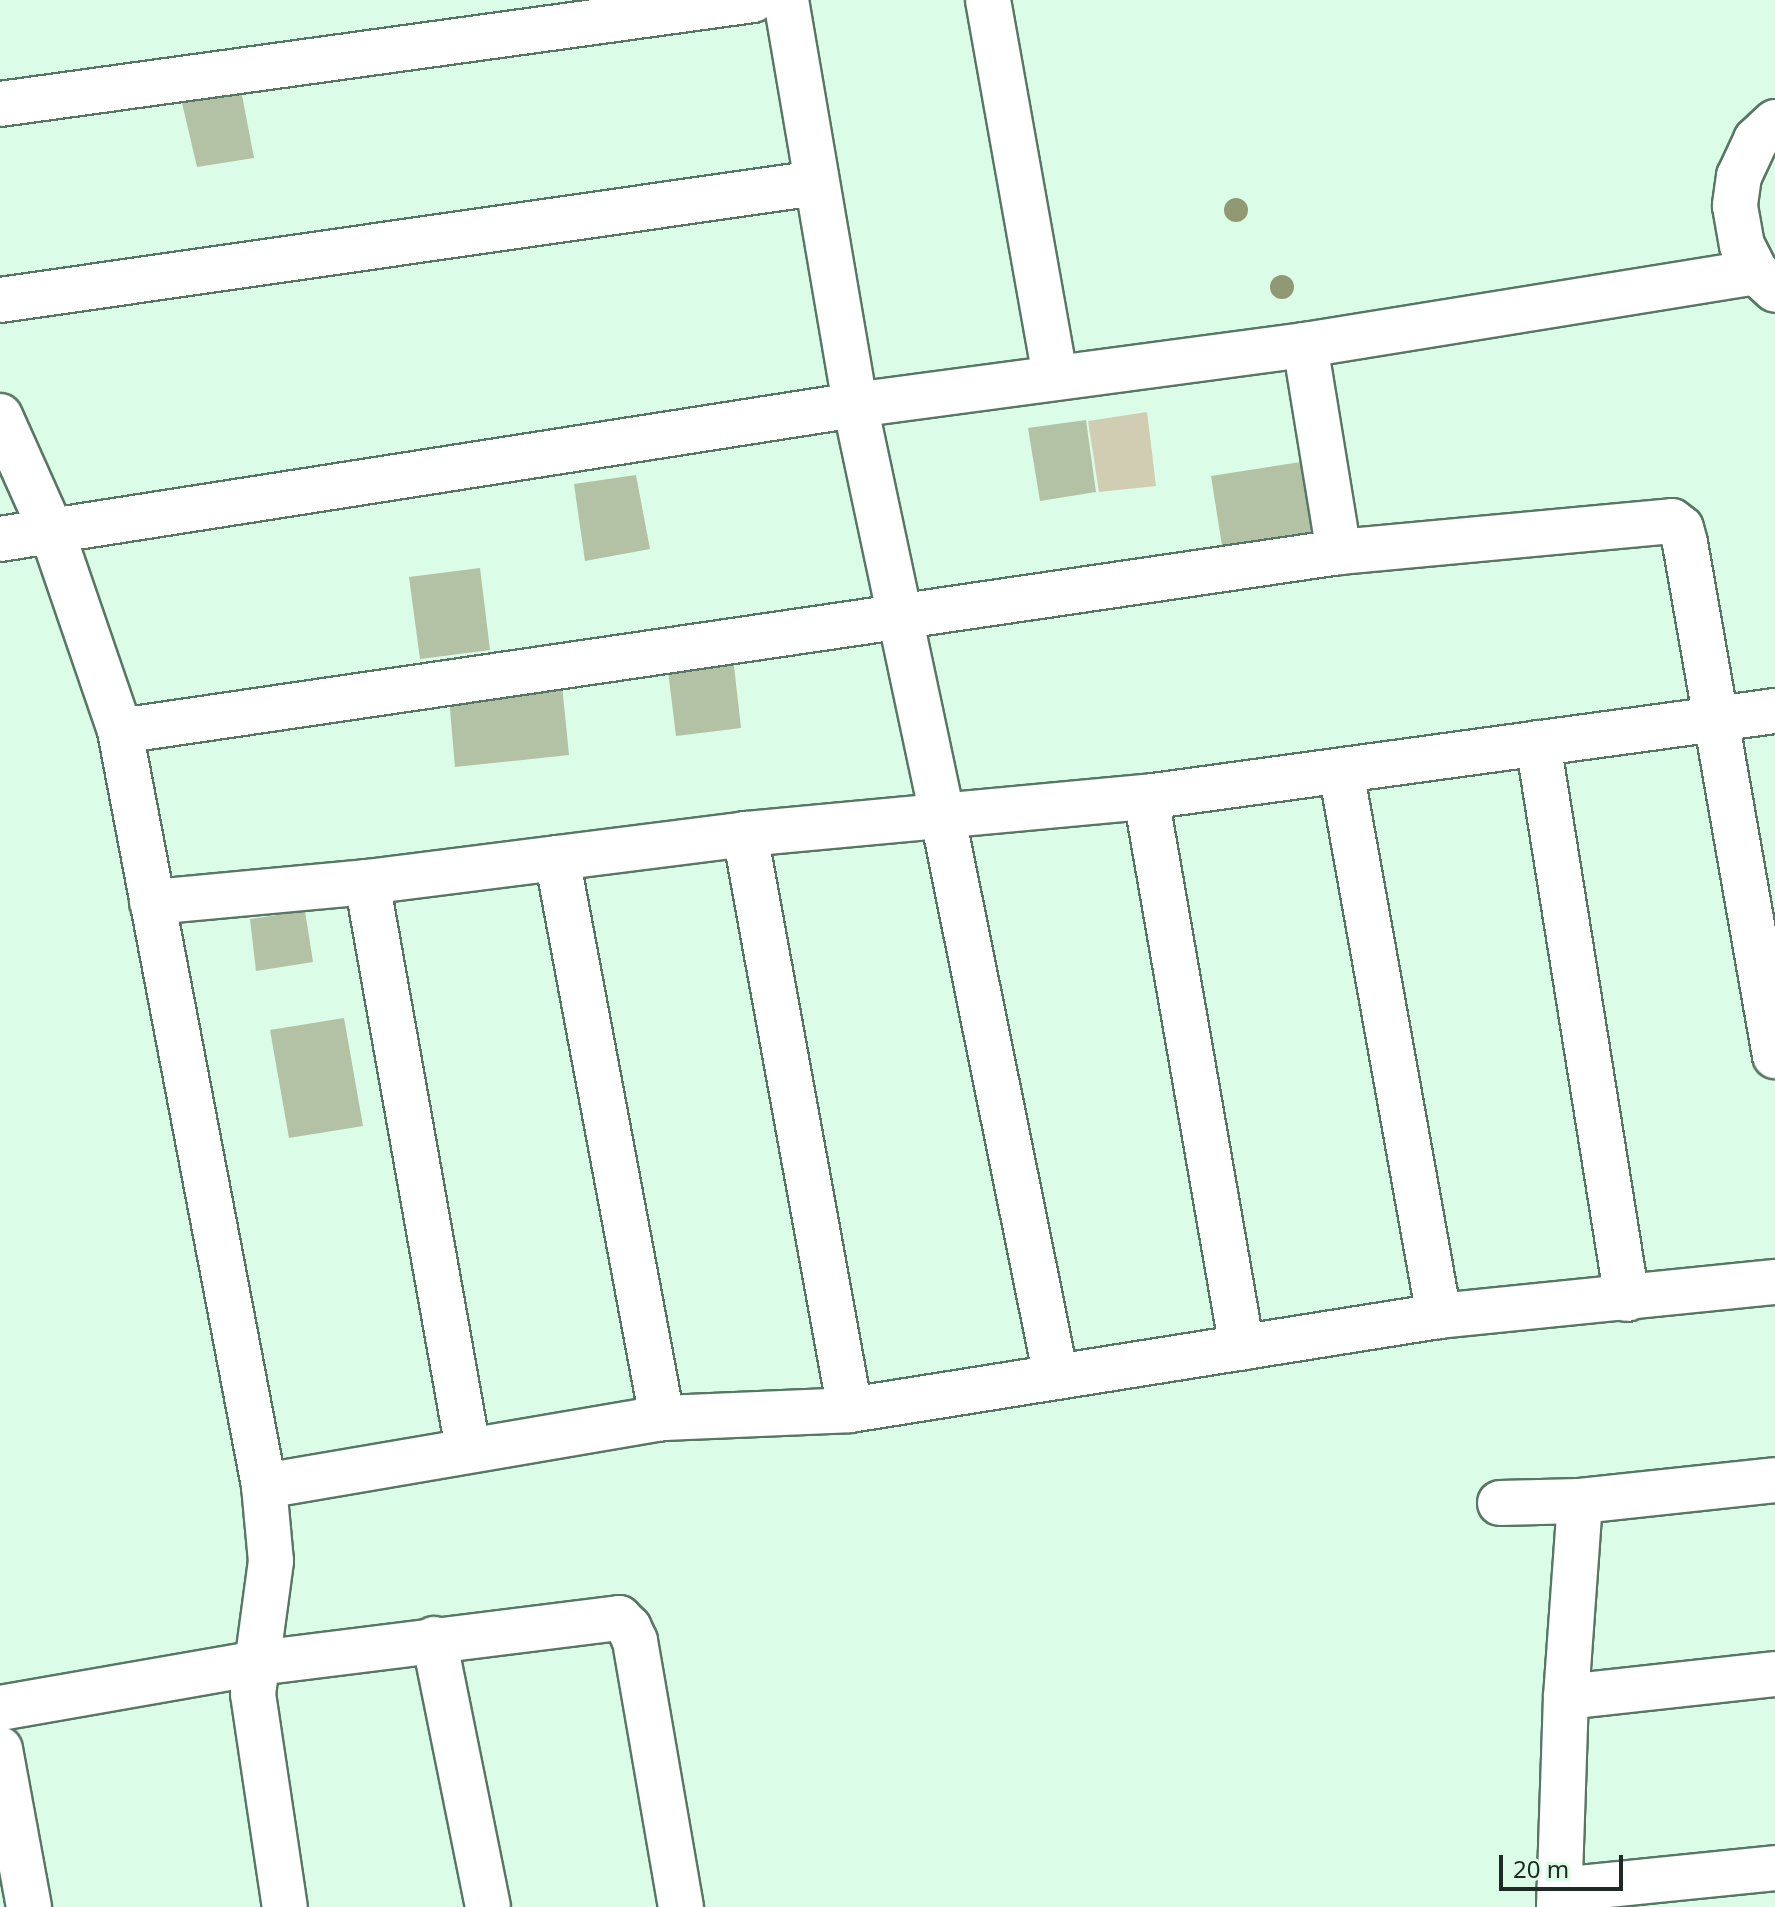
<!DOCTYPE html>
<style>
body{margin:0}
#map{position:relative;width:1775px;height:1907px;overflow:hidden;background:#dbfce7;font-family:"Noto Sans",sans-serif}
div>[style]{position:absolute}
.green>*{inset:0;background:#d1cdb2}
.building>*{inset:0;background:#b3c2a4}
.roads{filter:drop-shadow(2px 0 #587664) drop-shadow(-2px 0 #587664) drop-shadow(0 2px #587664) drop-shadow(0 -2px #587664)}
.minor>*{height:44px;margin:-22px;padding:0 22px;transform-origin:22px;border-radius:22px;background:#fff}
.trees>*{width:24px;height:24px;margin:-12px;border-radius:50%;background:#909972}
span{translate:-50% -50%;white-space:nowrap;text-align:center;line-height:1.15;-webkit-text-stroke:7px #dbfce7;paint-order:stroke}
.scale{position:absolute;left:1499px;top:1855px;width:124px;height:36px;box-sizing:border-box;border:4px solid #1e2a23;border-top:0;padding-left:10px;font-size:24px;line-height:28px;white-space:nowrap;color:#1e2a23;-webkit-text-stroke:6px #dbfce7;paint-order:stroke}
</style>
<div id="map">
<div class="green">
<div style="clip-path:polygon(1147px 412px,1156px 486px,1099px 492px,1088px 421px)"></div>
</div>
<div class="building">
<div style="clip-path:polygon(241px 90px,254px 158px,197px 167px,182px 103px)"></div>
<div style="clip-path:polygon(1086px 420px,1096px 492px,1040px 501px,1028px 428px)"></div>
<div style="clip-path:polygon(1301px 462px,1313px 539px,1223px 552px,1211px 476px)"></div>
<div style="clip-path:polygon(636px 475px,650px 549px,585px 561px,574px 484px)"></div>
<div style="clip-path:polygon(480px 568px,490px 650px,420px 659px,409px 577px)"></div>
<div style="clip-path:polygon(733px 657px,741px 728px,676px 736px,667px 663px)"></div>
<div style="clip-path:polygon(561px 675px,569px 755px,455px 767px,448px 686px)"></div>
<div style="clip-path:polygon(305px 911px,313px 962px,256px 971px,250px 919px)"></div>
<div style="clip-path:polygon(344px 1018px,363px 1126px,289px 1138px,270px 1030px)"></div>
</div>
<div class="roads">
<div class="minor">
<div style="left:786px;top:0;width:411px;rotate:80.3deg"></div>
<div style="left:855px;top:405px;width:422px;rotate:78deg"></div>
<div style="left:943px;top:818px;width:570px;rotate:78.57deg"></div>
<div style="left:988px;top:0;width:383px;rotate:79.9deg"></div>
<div style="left:0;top:104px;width:760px;rotate:-7.86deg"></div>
<div style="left:1775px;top:122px;width:26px;rotate:137deg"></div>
<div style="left:1756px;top:140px;width:40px;rotate:115deg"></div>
<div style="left:1739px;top:176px;width:30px;rotate:98deg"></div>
<div style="left:1735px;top:206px;width:40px;rotate:80deg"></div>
<div style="left:1742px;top:245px;width:30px;rotate:63deg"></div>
<div style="left:1756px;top:272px;width:26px;rotate:43deg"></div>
<div style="left:0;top:300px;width:824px;rotate:-8.16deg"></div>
<div style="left:1305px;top:345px;width:210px;rotate:80.7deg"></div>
<div style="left:0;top:416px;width:127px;rotate:65.9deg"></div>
<div style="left:52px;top:532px;width:210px;rotate:71.1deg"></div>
<div style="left:120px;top:731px;width:769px;rotate:79.2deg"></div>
<div style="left:264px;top:1486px;width:75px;rotate:84.7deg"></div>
<div style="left:271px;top:1561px;width:134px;rotate:97.7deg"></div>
<div style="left:253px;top:1694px;width:215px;rotate:81.5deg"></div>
<div style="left:0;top:539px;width:865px;rotate:-8.91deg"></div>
<div style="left:855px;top:405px;width:454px;rotate:-7.6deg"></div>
<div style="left:1305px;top:345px;width:457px;rotate:-9.2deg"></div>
<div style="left:120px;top:731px;width:1232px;rotate:-8.35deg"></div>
<div style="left:1339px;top:552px;width:334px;rotate:-5.3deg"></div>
<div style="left:1672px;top:521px;width:11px;rotate:38deg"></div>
<div style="left:1681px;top:528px;width:16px;rotate:75deg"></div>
<div style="left:1685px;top:543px;width:521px;rotate:80.05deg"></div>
<div style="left:1538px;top:743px;width:563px;rotate:80.91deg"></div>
<div style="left:1341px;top:771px;width:554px;rotate:79.81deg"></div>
<div style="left:1146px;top:797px;width:559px;rotate:80.12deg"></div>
<div style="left:745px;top:834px;width:585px;rotate:79.67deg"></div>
<div style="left:557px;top:858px;width:570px;rotate:79.38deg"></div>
<div style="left:367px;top:882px;width:576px;rotate:79.9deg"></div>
<div style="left:152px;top:902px;width:216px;rotate:-5.3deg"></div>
<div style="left:367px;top:882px;width:381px;rotate:-7.2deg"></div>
<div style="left:745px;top:834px;width:403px;rotate:-5.3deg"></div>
<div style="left:1146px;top:797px;width:635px;rotate:-7.79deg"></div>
<div style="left:264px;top:1486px;width:404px;rotate:-9.7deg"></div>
<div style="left:662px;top:1418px;width:188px;rotate:-2.4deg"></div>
<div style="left:850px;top:1410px;width:596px;rotate:-9.07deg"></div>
<div style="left:1439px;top:1316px;width:338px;rotate:-5.8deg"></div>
<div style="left:1500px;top:1503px;width:80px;rotate:-1.4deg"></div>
<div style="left:1580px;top:1501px;width:196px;rotate:-6.1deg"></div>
<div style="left:434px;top:1639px;width:273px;rotate:78.6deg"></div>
<div style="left:1566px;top:1697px;width:210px;rotate:-6.3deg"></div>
<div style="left:0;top:1708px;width:262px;rotate:-9.9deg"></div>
<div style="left:258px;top:1663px;width:364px;rotate:-7.1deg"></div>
<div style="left:619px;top:1618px;width:14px;rotate:45deg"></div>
<div style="left:629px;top:1628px;width:14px;rotate:65deg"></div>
<div style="left:635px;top:1641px;width:270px;rotate:80.2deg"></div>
<div style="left:0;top:1749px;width:161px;rotate:79.6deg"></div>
<div style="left:1560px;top:1890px;width:216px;rotate:-5.8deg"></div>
<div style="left:1559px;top:1907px;width:210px;rotate:-88.1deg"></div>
<div style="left:1566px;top:1697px;width:196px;rotate:-85.9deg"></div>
</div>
</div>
<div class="trees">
<div style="left:1236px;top:210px"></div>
<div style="left:1282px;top:287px"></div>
</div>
<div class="scale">20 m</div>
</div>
